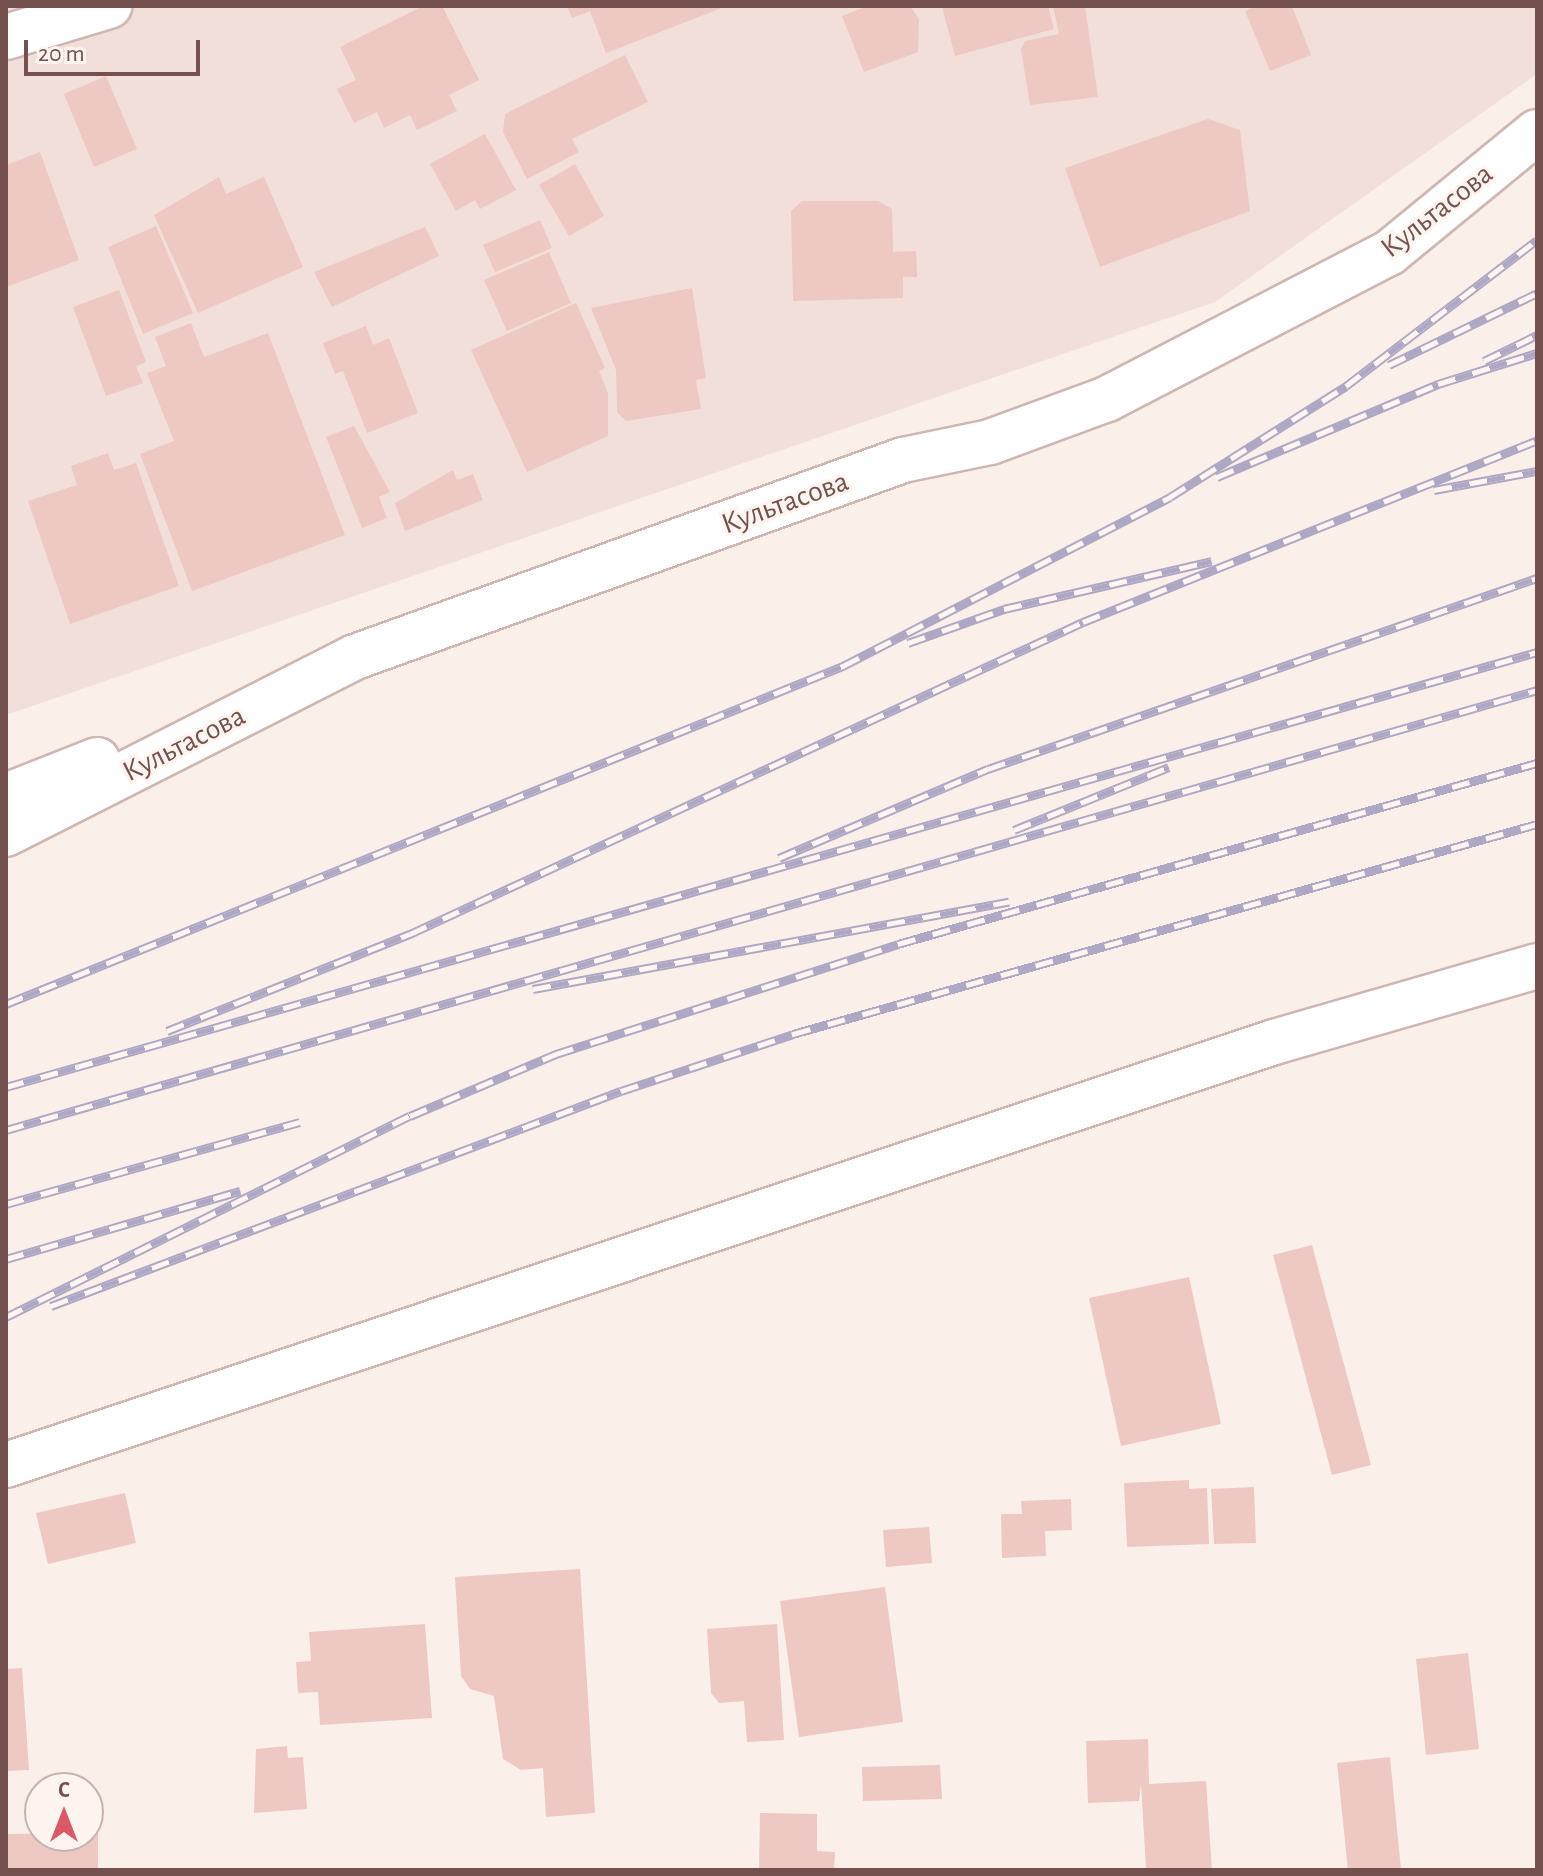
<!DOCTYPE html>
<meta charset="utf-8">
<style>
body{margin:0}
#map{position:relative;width:1543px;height:1876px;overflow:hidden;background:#fbefea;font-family:"Alegreya Sans",sans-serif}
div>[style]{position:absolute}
.residential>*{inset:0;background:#f2dfd9}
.building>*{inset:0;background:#eec8c3}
.roads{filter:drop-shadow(2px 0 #ceb7b3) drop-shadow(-2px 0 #ceb7b3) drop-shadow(0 2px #ceb7b3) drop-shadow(0 -2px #ceb7b3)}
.minor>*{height:44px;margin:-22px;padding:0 22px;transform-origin:22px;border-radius:22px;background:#fff}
.rail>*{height:9px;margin-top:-4.5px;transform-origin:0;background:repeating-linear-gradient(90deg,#fef4f0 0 18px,#afa8c5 0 36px);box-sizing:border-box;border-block:2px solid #afa8c5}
span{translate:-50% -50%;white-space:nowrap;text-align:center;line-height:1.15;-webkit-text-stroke:6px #fef4f0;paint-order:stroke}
.street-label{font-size:30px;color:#74514f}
.frame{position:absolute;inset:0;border:8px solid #74514f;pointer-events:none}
.north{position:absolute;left:24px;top:1772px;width:80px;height:80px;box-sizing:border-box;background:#fef4f0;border:2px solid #c7b3b0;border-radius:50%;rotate:0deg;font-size:22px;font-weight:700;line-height:32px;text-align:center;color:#74514f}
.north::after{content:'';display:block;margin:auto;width:28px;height:36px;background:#da5964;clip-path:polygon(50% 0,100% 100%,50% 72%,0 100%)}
.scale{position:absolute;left:24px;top:40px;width:176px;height:36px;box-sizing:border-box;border:4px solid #74514f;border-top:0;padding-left:10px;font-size:24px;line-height:28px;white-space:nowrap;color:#74514f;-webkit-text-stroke:6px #fef4f0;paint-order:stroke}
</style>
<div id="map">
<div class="residential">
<div style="clip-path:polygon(6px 6px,1537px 6px,1537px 74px,1215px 302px,6px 715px)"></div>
</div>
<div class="building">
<div style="clip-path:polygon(423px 6px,442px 6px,479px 80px,449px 95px,457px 111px,417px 130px,410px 115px,384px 128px,377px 112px,354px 123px,337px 89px,356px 80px,340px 47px)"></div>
<div style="clip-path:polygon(567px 6px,727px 6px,606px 53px,590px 11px,572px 18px)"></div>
<div style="clip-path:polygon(868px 6px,910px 6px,919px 19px,918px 52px,864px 72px,842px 16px)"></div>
<div style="clip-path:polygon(1048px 6px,1054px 29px,955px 56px,942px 7px)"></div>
<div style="clip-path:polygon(1053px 6px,1085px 6px,1098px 97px,1030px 105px,1021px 49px,1025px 41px,1059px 34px)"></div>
<div style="clip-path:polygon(1258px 6px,1292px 6px,1311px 55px,1270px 71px,1245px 11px)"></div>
<div style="clip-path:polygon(625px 55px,648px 102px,572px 139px,579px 152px,527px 179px,503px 132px,505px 114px)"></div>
<div style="clip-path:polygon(106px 76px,137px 149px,94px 167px,64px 94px)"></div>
<div style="clip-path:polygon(1208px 119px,1240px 130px,1250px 211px,1100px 267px,1065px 168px)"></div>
<div style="clip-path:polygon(485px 134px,516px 190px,480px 209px,475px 200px,456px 211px,430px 164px)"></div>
<div style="clip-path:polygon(40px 152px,79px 260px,6px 287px,6px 165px)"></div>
<div style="clip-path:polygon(575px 164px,604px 216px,569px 236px,539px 185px)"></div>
<div style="clip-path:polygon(219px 177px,226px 194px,264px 177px,303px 267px,198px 313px,154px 215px)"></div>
<div style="clip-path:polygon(802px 201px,878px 201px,892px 209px,893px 252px,916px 251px,917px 277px,903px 277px,903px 298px,793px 301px,791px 211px)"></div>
<div style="clip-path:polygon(540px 220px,552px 248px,495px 272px,483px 245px)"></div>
<div style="clip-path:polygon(156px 226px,193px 313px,143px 334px,108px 247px)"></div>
<div style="clip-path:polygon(425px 227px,439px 256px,332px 307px,314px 272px)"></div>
<div style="clip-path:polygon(549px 252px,571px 303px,507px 331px,484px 280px)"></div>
<div style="clip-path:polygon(692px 288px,706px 378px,696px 380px,701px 409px,626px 421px,617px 412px,616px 370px,591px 308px)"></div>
<div style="clip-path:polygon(119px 290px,146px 362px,136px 366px,143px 383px,106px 396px,73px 307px)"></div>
<div style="clip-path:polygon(576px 303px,605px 368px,599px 371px,608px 393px,608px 436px,527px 472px,471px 350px)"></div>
<div style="clip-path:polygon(191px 323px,204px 357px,268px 333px,345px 535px,192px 591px,140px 454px,174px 441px,147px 373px,166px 366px,155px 337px)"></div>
<div style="clip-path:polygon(366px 326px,373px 345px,389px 338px,418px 413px,367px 433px,343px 371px,335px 374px,323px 343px)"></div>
<div style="clip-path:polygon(354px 426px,390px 492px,379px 497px,387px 518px,362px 528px,326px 437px)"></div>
<div style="clip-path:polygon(108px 453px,114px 470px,136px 463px,179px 586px,70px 624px,28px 501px,77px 485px,71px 466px)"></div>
<div style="clip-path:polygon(453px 470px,457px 480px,473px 474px,483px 500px,405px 531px,395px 503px)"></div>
<div style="clip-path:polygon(1312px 1245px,1371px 1465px,1332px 1475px,1273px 1255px)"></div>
<div style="clip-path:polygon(1189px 1277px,1221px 1424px,1121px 1446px,1089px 1298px)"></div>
<div style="clip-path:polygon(1189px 1480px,1189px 1489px,1207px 1488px,1209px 1544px,1127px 1547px,1124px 1483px)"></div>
<div style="clip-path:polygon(1254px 1487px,1256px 1543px,1214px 1544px,1211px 1489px)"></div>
<div style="clip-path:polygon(125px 1493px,136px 1543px,48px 1564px,36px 1513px)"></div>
<div style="clip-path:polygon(1071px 1499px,1072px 1530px,1045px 1531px,1046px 1556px,1002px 1558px,1001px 1514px,1022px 1514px,1021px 1501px)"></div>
<div style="clip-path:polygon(929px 1527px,932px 1563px,886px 1567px,883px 1530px)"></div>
<div style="clip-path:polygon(580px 1569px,595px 1813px,546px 1817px,543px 1768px,521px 1770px,503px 1759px,494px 1696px,470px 1689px,461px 1676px,455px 1577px)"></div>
<div style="clip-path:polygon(885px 1587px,903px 1722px,799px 1737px,780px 1601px)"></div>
<div style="clip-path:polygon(425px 1624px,432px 1718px,320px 1725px,318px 1692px,298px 1693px,296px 1662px,311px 1661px,309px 1632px)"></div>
<div style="clip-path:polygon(777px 1624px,784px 1740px,747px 1742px,744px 1701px,719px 1703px,711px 1693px,707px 1629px)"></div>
<div style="clip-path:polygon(1468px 1653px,1479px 1749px,1426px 1755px,1416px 1659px)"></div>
<div style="clip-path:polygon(22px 1668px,29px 1770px,6px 1771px,6px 1669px)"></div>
<div style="clip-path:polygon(1148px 1739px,1149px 1784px,1206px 1781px,1212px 1870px,1146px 1868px,1141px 1784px,1139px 1801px,1088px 1803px,1086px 1741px)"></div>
<div style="clip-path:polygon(287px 1746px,288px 1758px,303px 1757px,307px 1809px,254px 1813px,256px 1749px)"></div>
<div style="clip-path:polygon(1390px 1757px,1401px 1870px,1348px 1870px,1337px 1763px)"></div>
<div style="clip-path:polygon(940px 1765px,942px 1799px,863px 1801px,862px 1767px)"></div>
<div style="clip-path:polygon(760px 1813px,817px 1814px,817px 1851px,835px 1852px,834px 1870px,759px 1870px)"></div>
<div style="clip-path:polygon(88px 1833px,98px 1833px,98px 1870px,6px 1870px,6px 1834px)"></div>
</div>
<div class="roads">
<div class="minor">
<div style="left:6px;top:37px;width:108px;rotate:-16.8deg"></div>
<div style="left:6px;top:796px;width:98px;rotate:-21.6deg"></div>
<div style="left:6px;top:834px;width:391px;rotate:-26.9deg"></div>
<div style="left:355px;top:657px;width:582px;rotate:-19.77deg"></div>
<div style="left:903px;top:460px;width:89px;rotate:-11.7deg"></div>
<div style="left:990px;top:442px;width:125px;rotate:-20.2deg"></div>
<div style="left:1107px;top:399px;width:318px;rotate:-27.4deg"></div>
<div style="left:1389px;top:253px;width:191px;rotate:-39.3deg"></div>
<div style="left:6px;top:1465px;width:1337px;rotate:-18.45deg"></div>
<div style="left:1274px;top:1042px;width:274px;rotate:-16.1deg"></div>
</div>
</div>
<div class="rail">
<div style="left:1484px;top:361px;width:59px;rotate:-26.1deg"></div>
<div style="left:1389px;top:365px;width:165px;rotate:-25.9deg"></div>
<div style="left:1217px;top:477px;width:240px;rotate:-22.8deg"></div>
<div style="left:1438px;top:384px;width:104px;rotate:-17.4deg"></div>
<div style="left:1434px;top:490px;width:105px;rotate:-10.5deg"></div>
<div style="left:908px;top:643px;width:102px;rotate:-19.5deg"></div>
<div style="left:1004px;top:609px;width:213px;rotate:-13deg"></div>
<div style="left:1014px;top:830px;width:167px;rotate:-22.1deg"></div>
<div style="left:779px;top:858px;width:227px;rotate:-23.1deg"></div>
<div style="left:988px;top:769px;width:581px;rotate:-19.18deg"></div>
<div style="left:533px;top:989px;width:484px;rotate:-10.4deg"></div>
<div style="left:6px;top:1004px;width:903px;rotate:-21.99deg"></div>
<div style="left:843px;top:666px;width:368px;rotate:-27.3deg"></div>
<div style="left:1170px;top:497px;width:208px;rotate:-32.2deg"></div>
<div style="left:1346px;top:386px;width:240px;rotate:-37.4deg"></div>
<div style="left:167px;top:1031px;width:262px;rotate:-21.8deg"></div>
<div style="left:410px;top:934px;width:742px;rotate:-24.87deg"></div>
<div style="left:1083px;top:622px;width:489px;rotate:-21.8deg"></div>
<div style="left:6px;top:1087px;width:1592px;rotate:-15.86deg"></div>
<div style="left:6px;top:1130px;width:1593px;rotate:-16.03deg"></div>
<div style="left:6px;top:1204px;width:305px;rotate:-15.6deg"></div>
<div style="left:6px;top:1259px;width:244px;rotate:-16.2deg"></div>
<div style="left:51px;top:1306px;width:609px;rotate:-20.67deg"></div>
<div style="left:621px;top:1091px;width:181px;rotate:-18.3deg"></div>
<div style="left:793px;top:1034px;width:773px;rotate:-15.76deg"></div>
<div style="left:6px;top:1317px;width:451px;rotate:-26.5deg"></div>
<div style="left:410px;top:1116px;width:159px;rotate:-23deg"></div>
<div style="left:556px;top:1054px;width:359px;rotate:-17.8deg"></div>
<div style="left:898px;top:944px;width:664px;rotate:-15.82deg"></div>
</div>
<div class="street-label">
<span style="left:1437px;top:211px;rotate:-38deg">Культасова</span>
<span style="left:785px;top:503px;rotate:-20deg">Культасова</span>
<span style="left:184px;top:744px;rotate:-27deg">Культасова</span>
</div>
<div class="frame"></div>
<div class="north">С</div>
<div class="scale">20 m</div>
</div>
